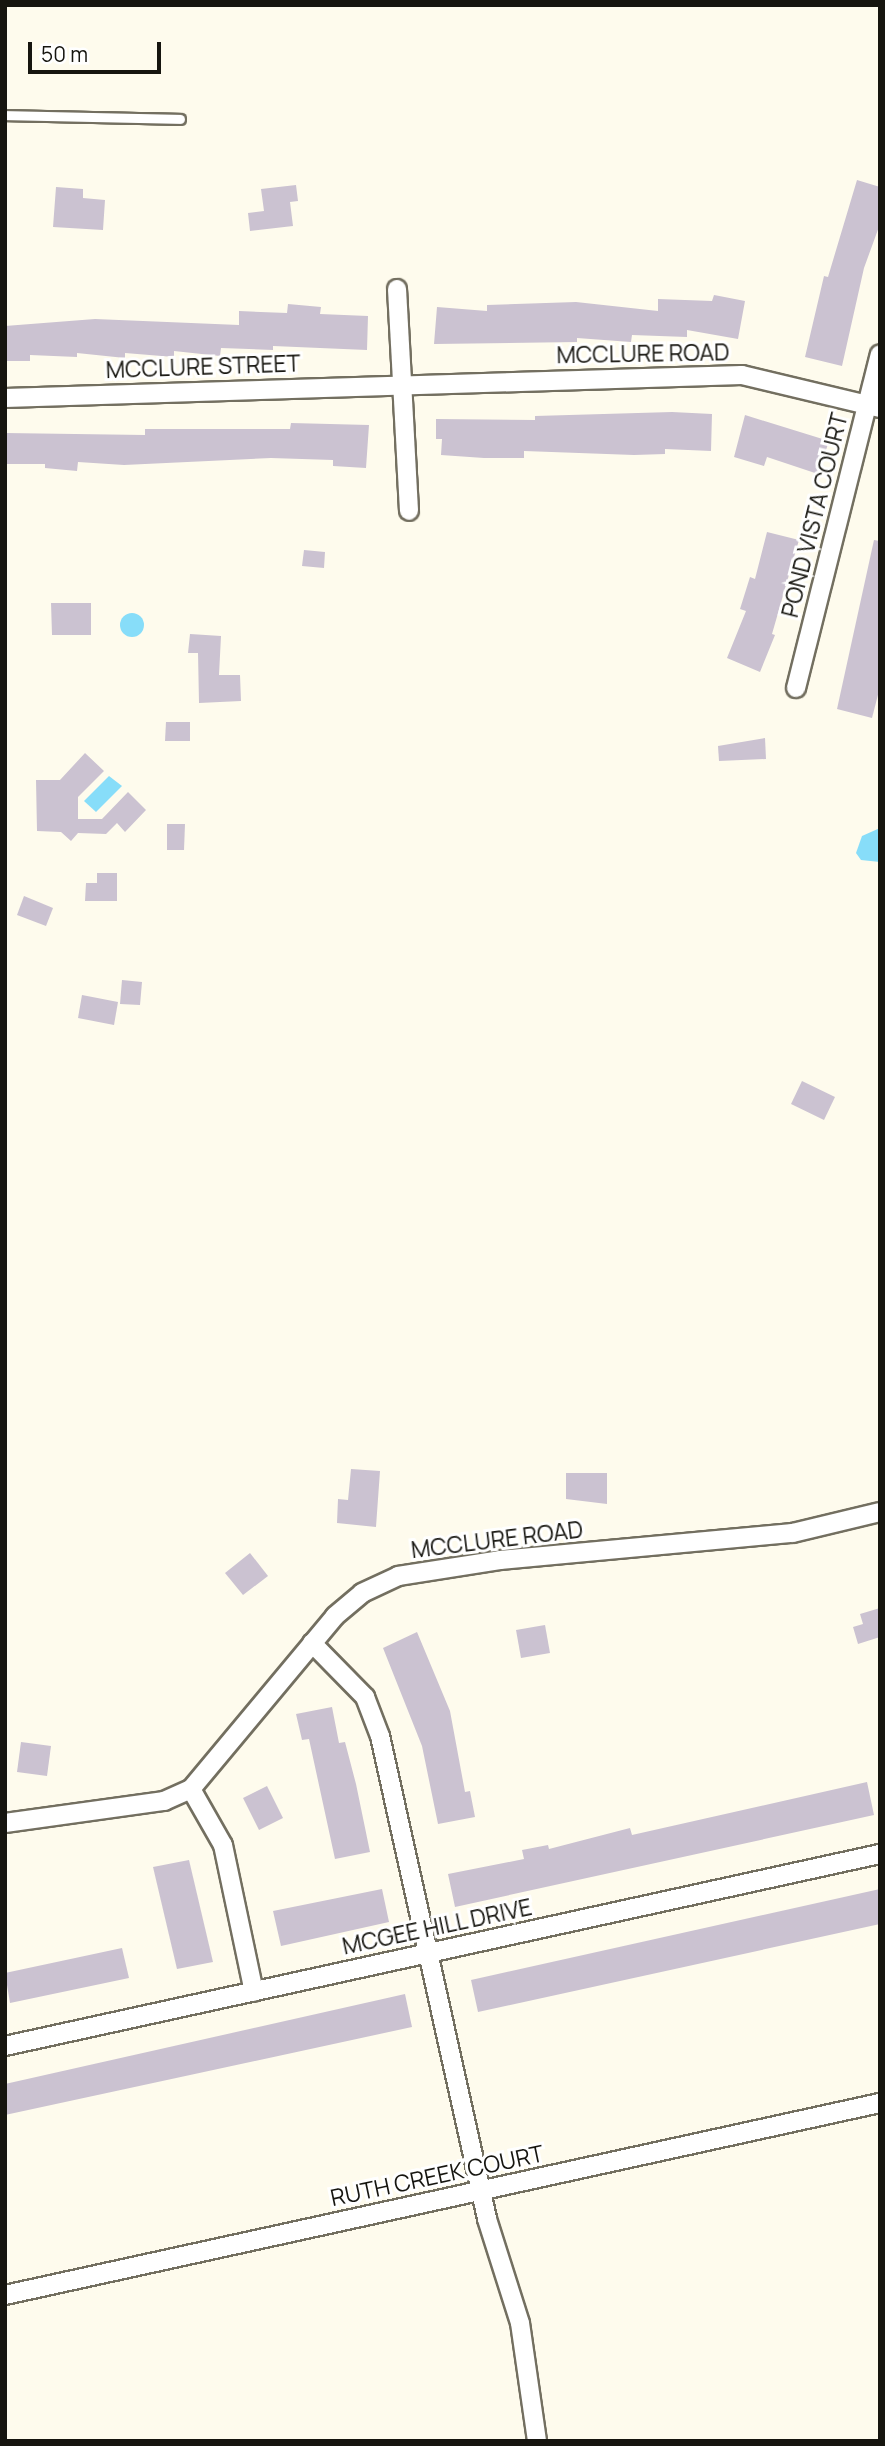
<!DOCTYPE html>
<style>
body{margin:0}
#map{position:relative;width:885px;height:2446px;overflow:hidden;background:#fefbed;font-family:Manrope,sans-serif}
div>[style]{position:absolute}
.water>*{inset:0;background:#87ddf9}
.round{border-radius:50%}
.building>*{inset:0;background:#cbc2d1}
.roads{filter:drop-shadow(2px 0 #736f60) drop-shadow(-2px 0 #736f60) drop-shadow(0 2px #736f60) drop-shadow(0 -2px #736f60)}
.lane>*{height:9px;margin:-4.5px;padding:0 4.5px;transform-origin:4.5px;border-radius:4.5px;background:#fff}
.street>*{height:18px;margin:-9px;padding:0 9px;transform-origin:9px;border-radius:9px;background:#fff}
span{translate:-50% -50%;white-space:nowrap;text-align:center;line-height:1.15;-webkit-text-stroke:6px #fff;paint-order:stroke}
.street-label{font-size:23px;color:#16150f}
.frame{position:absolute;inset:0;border:7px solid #16150f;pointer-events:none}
.scale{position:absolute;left:28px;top:42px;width:133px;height:32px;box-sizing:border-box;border:4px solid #16150f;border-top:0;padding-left:9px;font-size:21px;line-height:24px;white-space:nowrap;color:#16150f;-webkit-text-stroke:5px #fff;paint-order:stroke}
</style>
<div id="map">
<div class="water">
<div class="round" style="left:120px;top:613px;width:24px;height:24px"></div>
<div style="clip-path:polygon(109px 776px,122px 786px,96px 812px,84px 801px)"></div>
<div style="clip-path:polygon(880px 828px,880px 862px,861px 860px,856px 853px,862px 836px)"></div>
</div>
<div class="building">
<div style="clip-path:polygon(857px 180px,880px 187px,880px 224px,864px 268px,842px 366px,805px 357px,824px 276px,828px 277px)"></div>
<div style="clip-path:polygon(296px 185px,298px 201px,290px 202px,293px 226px,250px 231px,248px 213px,264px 211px,261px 189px)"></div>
<div style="clip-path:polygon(56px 187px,83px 189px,83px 198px,105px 200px,103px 230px,53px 227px)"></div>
<div style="clip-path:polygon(714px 295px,745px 301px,738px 339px,687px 330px,687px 337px,632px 335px,631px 342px,577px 338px,577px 342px,434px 344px,437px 307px,487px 311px,487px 305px,576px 302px,658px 311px,658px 299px,712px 301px)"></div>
<div style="clip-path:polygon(288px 304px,321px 307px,320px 314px,368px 316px,367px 350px,273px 346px,273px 350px,221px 348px,220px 356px,174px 351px,174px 357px,125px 353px,125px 358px,77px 353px,77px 357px,30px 355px,30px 361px,5px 361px,5px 326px,95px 319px,239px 325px,239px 311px,287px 313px)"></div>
<div style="clip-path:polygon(672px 412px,712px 414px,711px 451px,665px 449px,665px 454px,634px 455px,524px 451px,524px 458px,484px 458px,441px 455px,442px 439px,436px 439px,436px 419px,535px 420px,535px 416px)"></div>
<div style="clip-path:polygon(745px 415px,829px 441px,818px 474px,767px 457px,764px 466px,734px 457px)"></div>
<div style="clip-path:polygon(291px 423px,369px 425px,366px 468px,333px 466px,333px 460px,271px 458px,124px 465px,78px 462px,77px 471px,45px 468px,45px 464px,5px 464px,5px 433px,145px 435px,145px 429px,290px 429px)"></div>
<div style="clip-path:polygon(767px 532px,799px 540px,772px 634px,775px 635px,760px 672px,727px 658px,746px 611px,740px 609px,750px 577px,755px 579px)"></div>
<div style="clip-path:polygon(874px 540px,880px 541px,880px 687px,872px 718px,837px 709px)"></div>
<div style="clip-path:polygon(304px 550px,325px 552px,324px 568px,302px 566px)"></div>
<div style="clip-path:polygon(51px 603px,91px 603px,91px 635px,52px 635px)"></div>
<div style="clip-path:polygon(190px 634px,221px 636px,219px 675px,240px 675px,241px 701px,199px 703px,198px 653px,188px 653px)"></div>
<div style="clip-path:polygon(166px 722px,190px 722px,190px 741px,165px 741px)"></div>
<div style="clip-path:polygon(765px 738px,766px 759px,719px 761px,718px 746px)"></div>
<div style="clip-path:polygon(85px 753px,104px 771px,78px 797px,78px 819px,102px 819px,128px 792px,146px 810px,125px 832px,117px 823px,106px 834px,78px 833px,71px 841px,61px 832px,37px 831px,36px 780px,60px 780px)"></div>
<div style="clip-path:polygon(167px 824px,185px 824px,184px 850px,167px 850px)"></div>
<div style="clip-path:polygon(97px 873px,117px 873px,117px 901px,85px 901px,86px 883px,97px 883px)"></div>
<div style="clip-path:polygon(24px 896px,53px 908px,46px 926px,17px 915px)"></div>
<div style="clip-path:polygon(122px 980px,142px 982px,140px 1005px,120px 1004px)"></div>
<div style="clip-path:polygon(82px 995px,118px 1002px,114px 1025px,78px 1018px)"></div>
<div style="clip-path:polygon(802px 1081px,835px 1097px,824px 1120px,791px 1104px)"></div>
<div style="clip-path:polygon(351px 1469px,380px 1471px,376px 1527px,337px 1523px,338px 1499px,348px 1500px)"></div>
<div style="clip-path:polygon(566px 1473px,607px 1473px,607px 1504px,566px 1499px)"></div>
<div style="clip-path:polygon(250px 1553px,268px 1576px,243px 1595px,225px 1573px)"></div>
<div style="clip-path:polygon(880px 1608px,880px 1637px,858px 1644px,853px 1627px,863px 1624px,860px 1614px)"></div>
<div style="clip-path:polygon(545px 1625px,550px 1653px,521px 1658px,516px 1630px)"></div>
<div style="clip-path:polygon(417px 1632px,450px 1711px,465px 1792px,470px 1791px,475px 1817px,438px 1824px,422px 1746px,383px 1648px)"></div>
<div style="clip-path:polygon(332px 1707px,339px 1743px,345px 1742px,356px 1784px,370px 1852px,335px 1859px,309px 1739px,302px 1740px,296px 1714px)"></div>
<div style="clip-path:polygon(21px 1742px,51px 1746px,47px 1776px,17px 1772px)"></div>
<div style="clip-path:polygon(867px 1782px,874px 1815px,455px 1907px,448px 1874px,524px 1859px,522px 1850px,548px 1845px,549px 1849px,630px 1828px,632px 1835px)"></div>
<div style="clip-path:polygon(267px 1786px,283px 1818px,259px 1830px,243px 1798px)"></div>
<div style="clip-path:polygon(189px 1860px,213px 1962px,177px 1969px,153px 1867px)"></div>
<div style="clip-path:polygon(382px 1889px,389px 1922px,281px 1946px,273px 1911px)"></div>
<div style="clip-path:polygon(880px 1889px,880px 1924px,478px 2012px,471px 1980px)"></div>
<div style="clip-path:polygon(122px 1948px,129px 1978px,10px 2003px,5px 1973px)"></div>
<div style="clip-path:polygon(405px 1994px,412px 2027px,5px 2115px,5px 2084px)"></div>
</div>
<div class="roads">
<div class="lane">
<div style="left:5px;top:115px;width:175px;rotate:1.3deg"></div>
</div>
<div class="street">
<div style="left:397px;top:289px;width:222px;rotate:86.9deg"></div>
<div style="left:5px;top:398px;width:737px;rotate:-1.79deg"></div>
<div style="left:742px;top:375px;width:142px;rotate:13.4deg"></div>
<div style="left:796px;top:688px;width:344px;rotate:-75.9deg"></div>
<div style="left:312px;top:1643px;width:76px;rotate:45.5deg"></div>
<div style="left:365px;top:1697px;width:42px;rotate:69deg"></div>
<div style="left:380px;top:1736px;width:495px;rotate:77.5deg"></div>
<div style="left:487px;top:2219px;width:109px;rotate:72.4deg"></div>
<div style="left:520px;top:2323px;width:119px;rotate:81.8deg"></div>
<div style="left:191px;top:1789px;width:64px;rotate:60.3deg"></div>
<div style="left:223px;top:1845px;width:150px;rotate:78.1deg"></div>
<div style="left:5px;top:1823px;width:161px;rotate:-7.9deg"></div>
<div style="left:164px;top:1801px;width:30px;rotate:-24deg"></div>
<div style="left:191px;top:1789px;width:225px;rotate:-50.2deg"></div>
<div style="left:335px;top:1616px;width:35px;rotate:-40deg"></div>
<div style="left:362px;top:1593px;width:40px;rotate:-25deg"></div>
<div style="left:398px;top:1576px;width:103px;rotate:-8.9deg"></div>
<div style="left:500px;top:1560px;width:294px;rotate:-5.3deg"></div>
<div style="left:793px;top:1533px;width:89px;rotate:-13.6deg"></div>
<div style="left:5px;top:2046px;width:896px;rotate:-12.38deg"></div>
<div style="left:5px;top:2295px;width:896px;rotate:-12.38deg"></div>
</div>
</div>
<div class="street-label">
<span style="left:643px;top:353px;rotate:-1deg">MCCLURE ROAD</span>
<span style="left:203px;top:366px;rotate:-2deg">MCCLURE STREET</span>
<span style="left:814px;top:515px;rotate:-76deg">POND VISTA COURT</span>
<span style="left:497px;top:1539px;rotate:-7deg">MCCLURE ROAD</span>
<span style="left:437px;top:1926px;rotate:-12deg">MCGEE HILL DRIVE</span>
<span style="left:437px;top:2175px;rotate:-12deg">RUTH CREEK COURT</span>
</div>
<div class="frame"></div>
<div class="scale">50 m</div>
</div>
